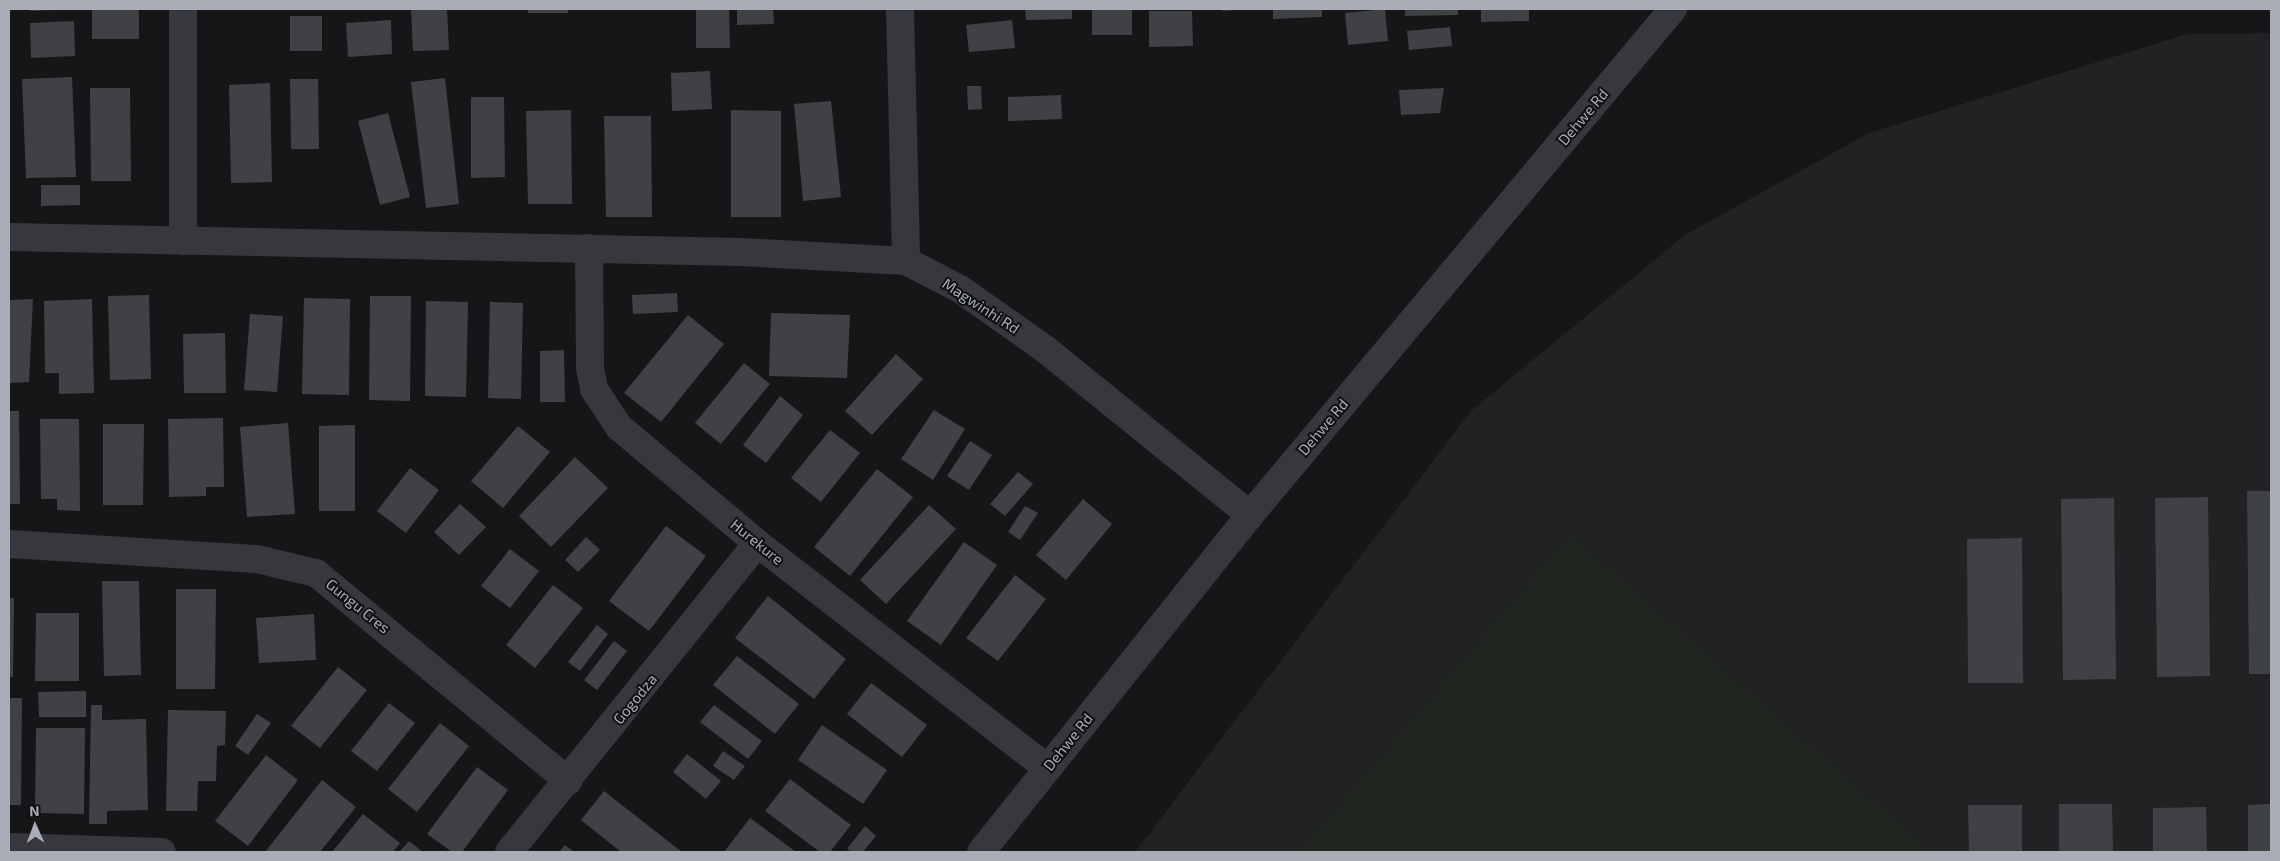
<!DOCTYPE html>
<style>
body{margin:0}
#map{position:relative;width:2280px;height:861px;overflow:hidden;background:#161618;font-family:"Exo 2",sans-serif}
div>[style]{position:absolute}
.built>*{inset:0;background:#222225}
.green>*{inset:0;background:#1e261f}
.building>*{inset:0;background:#404145}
.minor>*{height:28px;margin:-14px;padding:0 14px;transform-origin:14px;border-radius:14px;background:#37383d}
.tertiary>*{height:28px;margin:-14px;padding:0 14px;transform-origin:14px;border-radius:14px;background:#37383d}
span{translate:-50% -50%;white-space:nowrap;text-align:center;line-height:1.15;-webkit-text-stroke:4px #111113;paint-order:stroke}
.street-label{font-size:15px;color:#a8adb8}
.frame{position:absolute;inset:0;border:10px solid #a8adb8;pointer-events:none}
.north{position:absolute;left:10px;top:801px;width:50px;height:50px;-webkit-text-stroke:4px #111113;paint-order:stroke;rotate:358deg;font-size:14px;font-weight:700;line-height:20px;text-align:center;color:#a8adb8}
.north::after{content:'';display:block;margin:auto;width:18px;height:22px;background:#a8adb8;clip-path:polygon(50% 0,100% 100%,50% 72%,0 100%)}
</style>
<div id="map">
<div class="built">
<div style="clip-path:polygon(2271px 33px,2271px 852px,1135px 852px,1472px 410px,1685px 235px,1869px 133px,2187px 34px)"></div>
</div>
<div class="green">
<div style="clip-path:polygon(1570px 534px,1931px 852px,1300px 852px)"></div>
</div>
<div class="building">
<div style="clip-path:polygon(30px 9px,56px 9px,56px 10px,30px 11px)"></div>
<div style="clip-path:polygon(92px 9px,139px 9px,139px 39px,92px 39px)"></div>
<div style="clip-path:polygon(411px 9px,447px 9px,449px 50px,413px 51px)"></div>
<div style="clip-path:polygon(528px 9px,568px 9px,568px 13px,528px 13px)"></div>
<div style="clip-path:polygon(696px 9px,729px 9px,730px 48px,696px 48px)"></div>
<div style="clip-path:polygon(737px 9px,773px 9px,774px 24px,737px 25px)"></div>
<div style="clip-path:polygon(1025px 9px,1072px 9px,1072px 19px,1026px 20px)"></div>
<div style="clip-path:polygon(1092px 9px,1132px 9px,1132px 35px,1092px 35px)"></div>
<div style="clip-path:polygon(1222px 9px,1237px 9px,1237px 10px,1222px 11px)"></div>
<div style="clip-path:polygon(1273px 9px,1322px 9px,1322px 17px,1273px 19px)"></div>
<div style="clip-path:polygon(1385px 9px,1388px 41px,1348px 45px,1345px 13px)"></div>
<div style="clip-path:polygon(1405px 9px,1458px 9px,1458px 15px,1405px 16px)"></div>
<div style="clip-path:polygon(1481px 9px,1529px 9px,1529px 21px,1481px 22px)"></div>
<div style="clip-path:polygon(1149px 11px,1192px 11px,1193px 46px,1149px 47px)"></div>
<div style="clip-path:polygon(290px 16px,322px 16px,322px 51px,290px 51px)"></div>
<div style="clip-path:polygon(391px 20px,392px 54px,348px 57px,346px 23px)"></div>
<div style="clip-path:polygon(1012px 20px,1015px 48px,969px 52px,966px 25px)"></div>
<div style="clip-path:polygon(74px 21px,75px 56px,31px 58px,30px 23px)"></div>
<div style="clip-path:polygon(1450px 27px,1452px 46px,1409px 50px,1407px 31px)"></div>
<div style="clip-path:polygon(710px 71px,712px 109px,672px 111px,671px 73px)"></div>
<div style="clip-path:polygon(72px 77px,76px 177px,26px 178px,22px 79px)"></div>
<div style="clip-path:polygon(445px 78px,459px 204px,426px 208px,411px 82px)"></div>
<div style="clip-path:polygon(290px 79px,318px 79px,319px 149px,291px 149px)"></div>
<div style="clip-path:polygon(270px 83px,272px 182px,231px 183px,229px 85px)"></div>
<div style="clip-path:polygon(967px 86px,981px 86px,982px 109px,968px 110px)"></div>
<div style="clip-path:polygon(90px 88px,130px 88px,131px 181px,91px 181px)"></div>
<div style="clip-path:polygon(1444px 88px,1440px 113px,1401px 115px,1399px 90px)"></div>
<div style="clip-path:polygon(1061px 95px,1062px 119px,1008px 121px,1008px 97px)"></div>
<div style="clip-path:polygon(471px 97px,504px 97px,505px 177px,471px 178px)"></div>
<div style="clip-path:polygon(831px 101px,841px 197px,803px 201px,794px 104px)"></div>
<div style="clip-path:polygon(571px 110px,572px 204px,528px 204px,526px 111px)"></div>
<div style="clip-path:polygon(731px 110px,781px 111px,781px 217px,731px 217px)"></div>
<div style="clip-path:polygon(388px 113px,410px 197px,380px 205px,358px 121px)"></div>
<div style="clip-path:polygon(604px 116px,651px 116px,652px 217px,606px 217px)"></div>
<div style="clip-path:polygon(41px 185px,80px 185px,80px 205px,41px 206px)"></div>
<div style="clip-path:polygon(677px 293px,678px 312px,633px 314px,632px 295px)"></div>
<div style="clip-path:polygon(149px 295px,151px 379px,110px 380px,108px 296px)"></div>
<div style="clip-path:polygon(370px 296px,411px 296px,410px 401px,369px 400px)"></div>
<div style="clip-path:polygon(304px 298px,350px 299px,349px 395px,302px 394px)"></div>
<div style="clip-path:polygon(33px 299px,29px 382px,9px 383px,9px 300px)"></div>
<div style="clip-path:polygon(92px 299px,94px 393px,59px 394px,59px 373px,45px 373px,44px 301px)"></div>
<div style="clip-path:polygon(426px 301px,468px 302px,466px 397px,425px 396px)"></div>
<div style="clip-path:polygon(490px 302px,523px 303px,521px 399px,488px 398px)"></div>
<div style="clip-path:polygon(771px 313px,850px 315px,847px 378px,769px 376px)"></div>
<div style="clip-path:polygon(250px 314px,283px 316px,277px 392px,244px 390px)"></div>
<div style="clip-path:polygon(688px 315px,724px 344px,661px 422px,624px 393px)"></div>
<div style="clip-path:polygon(225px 333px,226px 393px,184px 393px,183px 334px)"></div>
<div style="clip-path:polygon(564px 350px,565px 402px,540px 402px,540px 351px)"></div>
<div style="clip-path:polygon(896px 354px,923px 379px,872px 435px,845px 411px)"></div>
<div style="clip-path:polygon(744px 363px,770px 384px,721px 444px,695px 423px)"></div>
<div style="clip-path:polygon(780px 396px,803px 415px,766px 463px,743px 445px)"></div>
<div style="clip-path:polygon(934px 410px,965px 429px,933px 480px,901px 459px)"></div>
<div style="clip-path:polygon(9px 411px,19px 411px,20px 504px,9px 504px)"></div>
<div style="clip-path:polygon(223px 418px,224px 487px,206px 487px,206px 496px,169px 497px,168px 419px)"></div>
<div style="clip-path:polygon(40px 419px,79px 419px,80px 511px,57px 510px,57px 499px,41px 499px)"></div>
<div style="clip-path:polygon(288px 423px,295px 514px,247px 517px,240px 427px)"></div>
<div style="clip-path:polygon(103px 424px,144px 424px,143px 505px,103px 505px)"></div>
<div style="clip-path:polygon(355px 425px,355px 511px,319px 511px,319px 426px)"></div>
<div style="clip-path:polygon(518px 426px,550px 452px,503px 508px,471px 481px)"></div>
<div style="clip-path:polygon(830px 430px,860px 453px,821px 502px,791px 478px)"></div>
<div style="clip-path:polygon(970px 441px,992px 455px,969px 490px,947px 476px)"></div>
<div style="clip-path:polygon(575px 457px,608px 488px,551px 547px,519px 516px)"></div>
<div style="clip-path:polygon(410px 468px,439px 490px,406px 533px,377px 511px)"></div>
<div style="clip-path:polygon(877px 469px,913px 497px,850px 576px,814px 547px)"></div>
<div style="clip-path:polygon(1018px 472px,1033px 484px,1005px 516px,990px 504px)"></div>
<div style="clip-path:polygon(2247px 491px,2271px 491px,2271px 674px,2249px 674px)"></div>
<div style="clip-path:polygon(2208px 497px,2210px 676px,2157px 677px,2155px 498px)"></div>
<div style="clip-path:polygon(2114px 498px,2116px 679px,2063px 680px,2061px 499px)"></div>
<div style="clip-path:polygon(1083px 499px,1112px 524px,1066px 580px,1036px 555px)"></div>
<div style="clip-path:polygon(460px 504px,486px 527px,459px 555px,434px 532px)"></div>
<div style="clip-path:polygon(929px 505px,956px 529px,886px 604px,860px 580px)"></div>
<div style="clip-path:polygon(1025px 506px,1038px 513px,1020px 540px,1008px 532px)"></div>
<div style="clip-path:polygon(666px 526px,706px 556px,649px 631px,609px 601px)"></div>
<div style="clip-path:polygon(586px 537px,600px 550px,578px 572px,565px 560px)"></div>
<div style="clip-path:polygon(2022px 538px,2023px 683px,1968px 683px,1967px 539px)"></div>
<div style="clip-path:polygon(964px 542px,997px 565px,941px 645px,907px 621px)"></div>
<div style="clip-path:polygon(510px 549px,539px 571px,510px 608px,481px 586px)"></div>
<div style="clip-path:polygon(1015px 575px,1046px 599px,998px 661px,966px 638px)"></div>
<div style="clip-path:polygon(102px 581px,139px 581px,141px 675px,104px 676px)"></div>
<div style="clip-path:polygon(553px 585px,583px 608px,535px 668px,506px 645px)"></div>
<div style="clip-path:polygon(176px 589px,216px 589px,215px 689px,176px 689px)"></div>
<div style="clip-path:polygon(768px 596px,846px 659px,814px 699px,735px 638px)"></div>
<div style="clip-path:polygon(9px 598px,14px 598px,13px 677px,9px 677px)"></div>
<div style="clip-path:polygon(36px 613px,79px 613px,79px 681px,35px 681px)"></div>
<div style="clip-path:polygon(314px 614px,316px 660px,259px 663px,256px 618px)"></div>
<div style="clip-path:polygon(597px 625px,608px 634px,580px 671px,568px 662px)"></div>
<div style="clip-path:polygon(614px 641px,627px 651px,597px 690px,584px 680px)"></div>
<div style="clip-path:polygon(737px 656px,799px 704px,775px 734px,713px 685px)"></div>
<div style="clip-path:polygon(338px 667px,367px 690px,320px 748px,291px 726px)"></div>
<div style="clip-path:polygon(871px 683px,927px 725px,902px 757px,847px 714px)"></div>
<div style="clip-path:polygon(86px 691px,86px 717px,39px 717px,38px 692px)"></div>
<div style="clip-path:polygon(9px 698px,22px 698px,21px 805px,9px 805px)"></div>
<div style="clip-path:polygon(389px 703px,415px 723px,377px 771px,351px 751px)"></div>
<div style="clip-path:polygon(91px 705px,102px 705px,102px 720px,146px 719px,148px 810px,107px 811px,107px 824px,89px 824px)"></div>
<div style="clip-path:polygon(714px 705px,762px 741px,748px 759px,700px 722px)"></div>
<div style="clip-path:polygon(168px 710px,226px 711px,225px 745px,217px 746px,216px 781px,198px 781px,197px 811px,166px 811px)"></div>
<div style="clip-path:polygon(257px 714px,271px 723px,248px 755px,235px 746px)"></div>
<div style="clip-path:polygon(440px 723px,469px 746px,417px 812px,388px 789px)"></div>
<div style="clip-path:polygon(822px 725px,887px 770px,863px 804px,798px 760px)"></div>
<div style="clip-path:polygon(36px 728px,85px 728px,84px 814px,35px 813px)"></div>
<div style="clip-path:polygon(723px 751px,745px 766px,734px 780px,713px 766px)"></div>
<div style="clip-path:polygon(687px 754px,721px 781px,706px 799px,673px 772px)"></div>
<div style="clip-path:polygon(266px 755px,298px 780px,248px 846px,215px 821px)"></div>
<div style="clip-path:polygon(477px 767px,508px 790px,462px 852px,452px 852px,427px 834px)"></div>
<div style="clip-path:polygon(790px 779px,851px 825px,830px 852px,820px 852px,765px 811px)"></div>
<div style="clip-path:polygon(322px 780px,356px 807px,320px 852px,265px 852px)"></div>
<div style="clip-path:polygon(604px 791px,682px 852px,621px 852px,581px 820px)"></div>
<div style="clip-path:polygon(2059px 804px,2112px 804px,2113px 852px,2059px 852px)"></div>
<div style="clip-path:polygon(2271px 804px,2271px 852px,2248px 852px,2248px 805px)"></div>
<div style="clip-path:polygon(1968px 805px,2022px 805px,2022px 852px,1969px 852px)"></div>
<div style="clip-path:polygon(2206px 807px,2207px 852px,2153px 852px,2153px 808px)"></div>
<div style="clip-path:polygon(363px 814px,400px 843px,393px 852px,332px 852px)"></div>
<div style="clip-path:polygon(750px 818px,796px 852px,724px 852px)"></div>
<div style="clip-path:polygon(865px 826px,876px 836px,863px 852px,852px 852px,847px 849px)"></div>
<div style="clip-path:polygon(409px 841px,423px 852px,399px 852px)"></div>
<div style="clip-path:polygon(565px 845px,574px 852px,559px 852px)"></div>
</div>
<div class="minor">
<div style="left:900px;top:9px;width:252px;rotate:88.6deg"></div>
<div style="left:906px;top:261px;width:61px;rotate:27.4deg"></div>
<div style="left:960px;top:289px;width:104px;rotate:35.2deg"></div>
<div style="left:1045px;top:349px;width:264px;rotate:39deg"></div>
<div style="left:9px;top:237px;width:732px;rotate:1.17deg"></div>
<div style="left:741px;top:252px;width:165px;rotate:3.1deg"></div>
<div style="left:183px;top:241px;width:232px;rotate:-90deg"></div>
<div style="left:589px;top:248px;width:120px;rotate:89.5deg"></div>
<div style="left:590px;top:368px;width:21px;rotate:79deg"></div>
<div style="left:594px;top:389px;width:45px;rotate:56.7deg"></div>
<div style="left:619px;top:427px;width:180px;rotate:40deg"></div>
<div style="left:757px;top:543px;width:367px;rotate:37.8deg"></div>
<div style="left:9px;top:544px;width:248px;rotate:3.5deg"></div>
<div style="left:257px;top:559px;width:61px;rotate:13.3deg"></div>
<div style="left:316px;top:573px;width:327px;rotate:39.5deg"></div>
<div style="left:9px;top:847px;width:153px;rotate:1.9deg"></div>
<div style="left:509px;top:852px;width:396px;rotate:-51.2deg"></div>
</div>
<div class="tertiary">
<div style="left:981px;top:852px;width:431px;rotate:-51.4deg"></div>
<div style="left:1250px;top:515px;width:660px;rotate:-50.11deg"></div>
</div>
<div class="street-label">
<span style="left:1583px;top:117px;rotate:-50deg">Dehwe Rd</span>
<span style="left:981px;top:306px;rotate:33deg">Magwinhi Rd</span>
<span style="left:1323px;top:427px;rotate:-50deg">Dehwe Rd</span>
<span style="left:757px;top:542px;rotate:39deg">Hurekure</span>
<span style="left:358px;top:606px;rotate:39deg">Gungu Cres</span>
<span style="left:635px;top:699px;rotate:-51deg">Gogodza</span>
<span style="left:1068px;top:742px;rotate:-51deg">Dehwe Rd</span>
</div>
<div class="frame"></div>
<div class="north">N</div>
</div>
